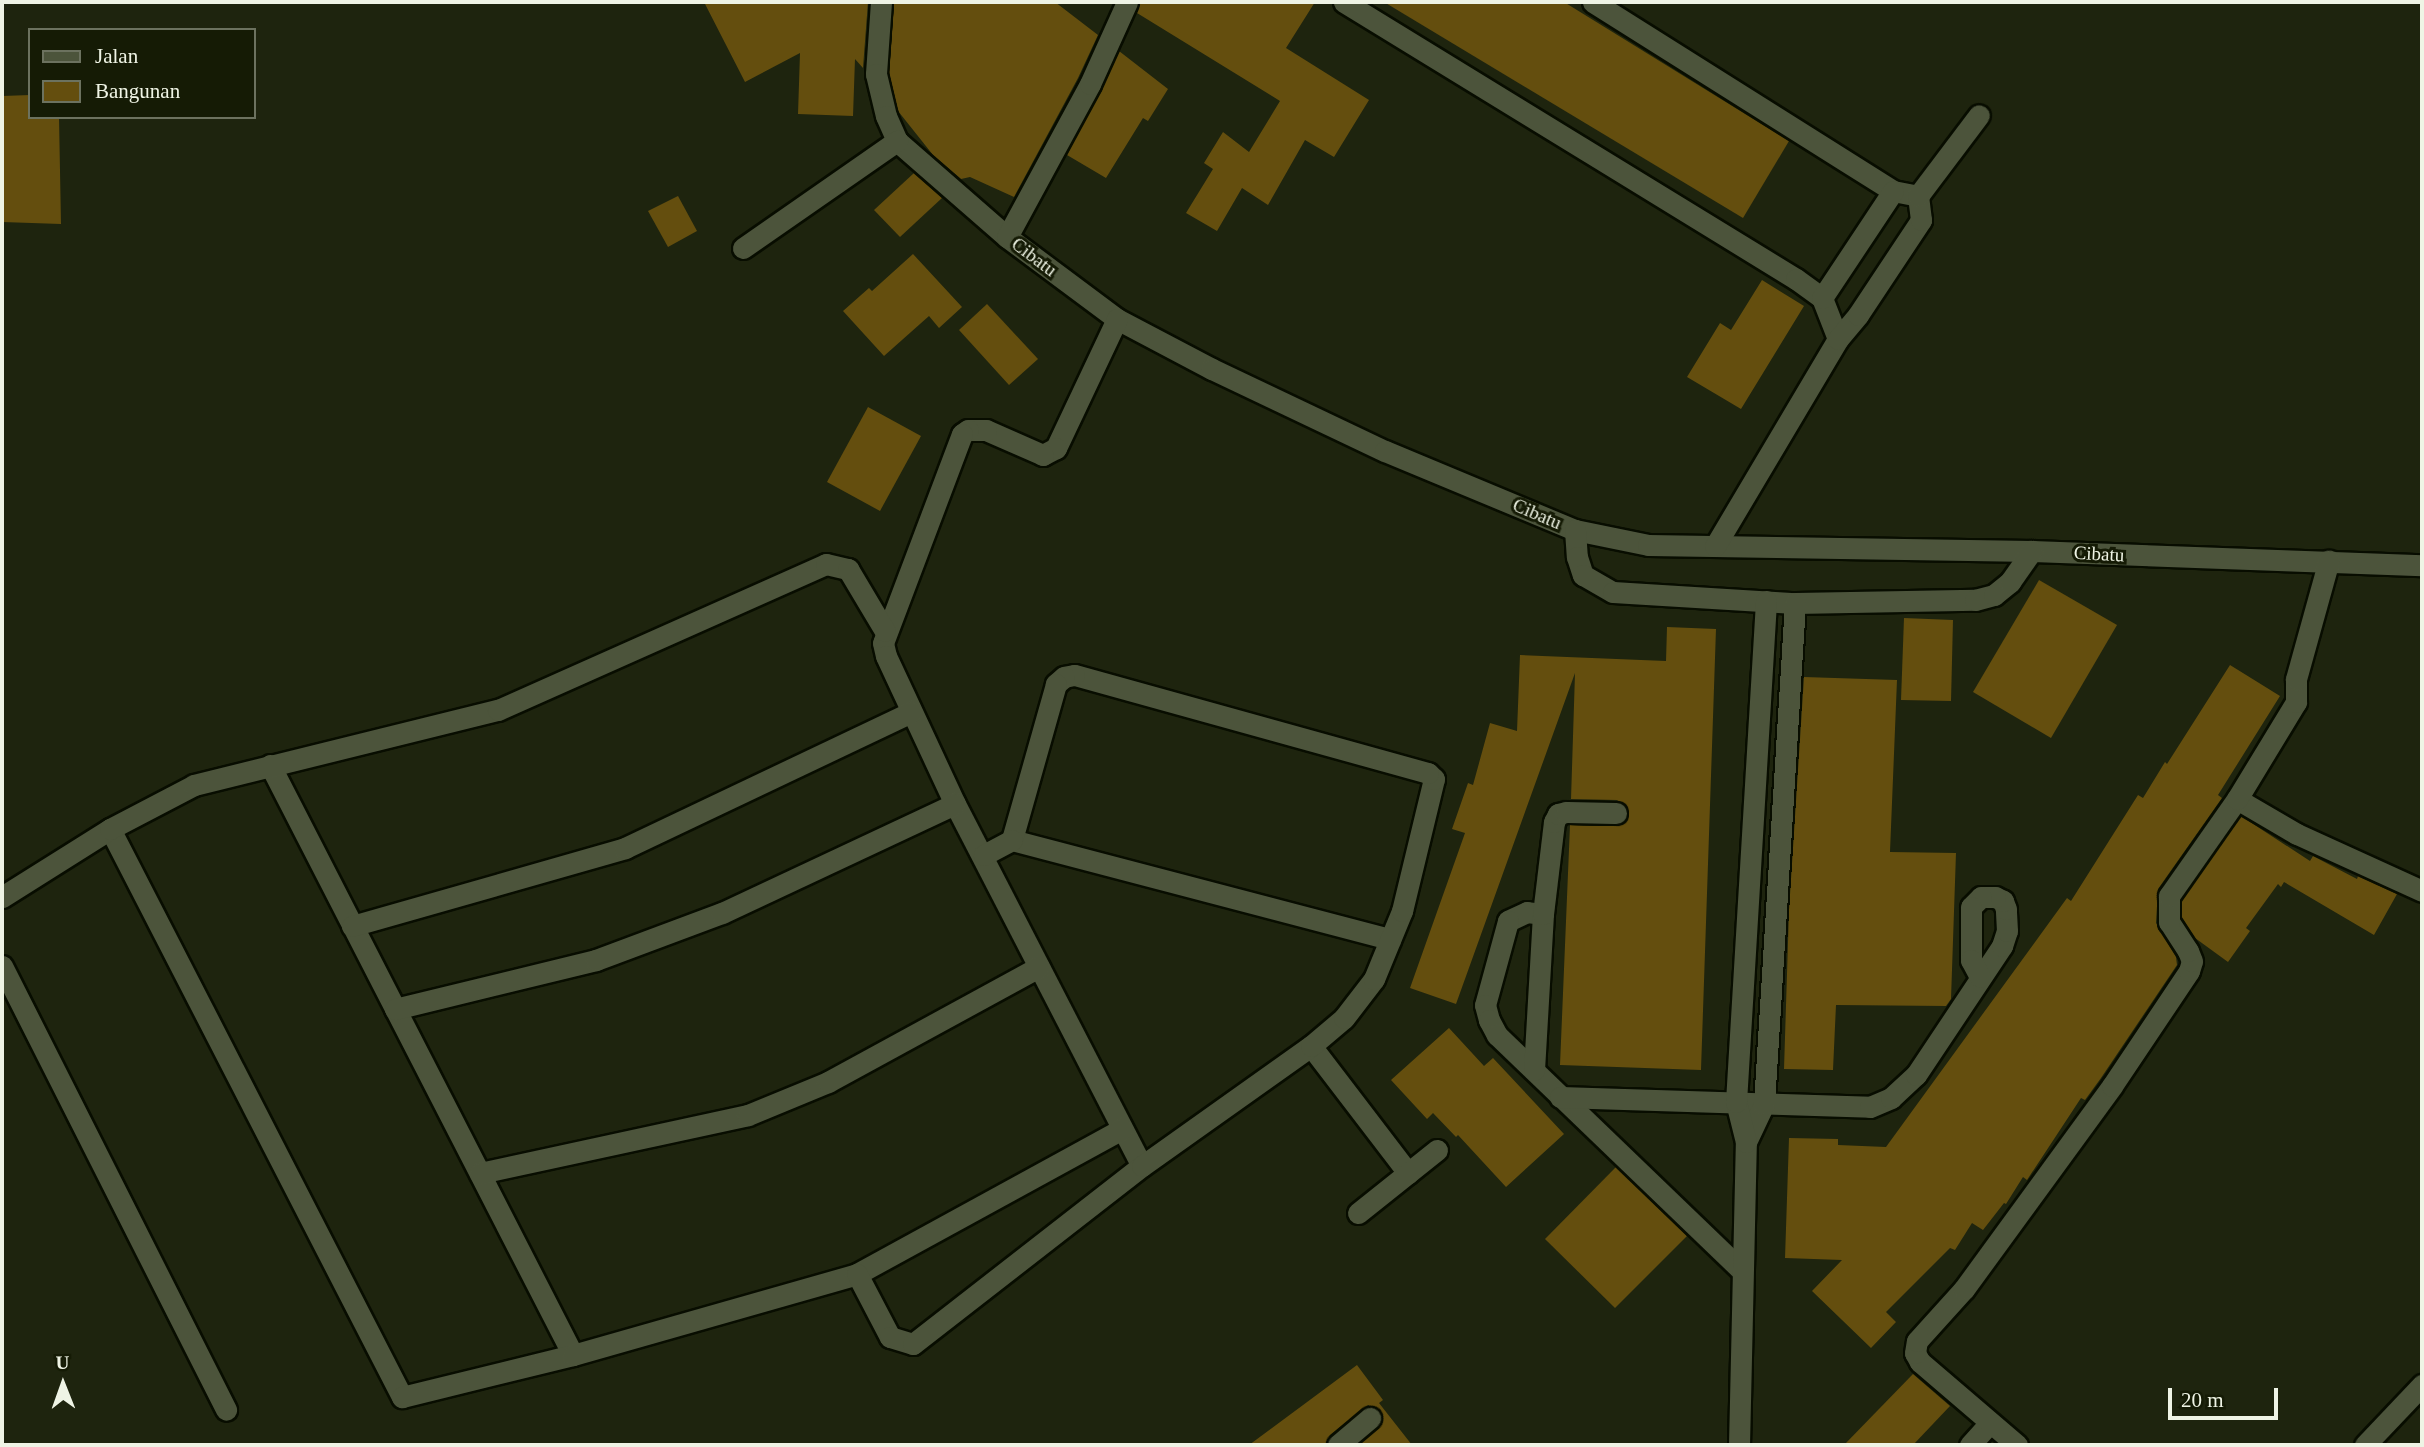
<!DOCTYPE html>
<style>
body{margin:0}
#map{position:relative;width:2424px;height:1447px;overflow:hidden;background:#1e240e;font-family:"Times New Roman",serif}
div>[style]{position:absolute}
.building>*{inset:0;background:#644e0e}
.roads{filter:drop-shadow(2px 0 #080d00) drop-shadow(-2px 0 #080d00) drop-shadow(0 2px #080d00) drop-shadow(0 -2px #080d00)}
.minor>*{height:21px;margin:-10.5px;padding:0 10.5px;transform-origin:10.5px;border-radius:10.5px;background:#4c543b}
span{translate:-50% -50%;white-space:nowrap;text-align:center;line-height:1.15;-webkit-text-stroke:6px #151b05;paint-order:stroke}
.street-label{font-size:19px;color:#eff4e5}
.frame{position:absolute;inset:0;border:4px solid #eff4e5;pointer-events:none}
.legend{position:absolute;left:28px;top:28px;width:228px;height:91px;box-sizing:border-box;background:#151b05;border:2px solid #6c725f;margin:0;padding:9px 12px;list-style:none;font-size:21px;color:#eff4e5}
.legend li{display:flex;align-items:center;gap:14px;height:35px}
.legend b{width:35px;border:2px solid #6c725f}
.north{position:absolute;left:28px;top:1349px;width:70px;height:70px;-webkit-text-stroke:5px #151b05;paint-order:stroke;rotate:359deg;font-size:19px;font-weight:700;line-height:28px;text-align:center;color:#eff4e5}
.north::after{content:'';display:block;margin:auto;width:24px;height:32px;background:#eff4e5;clip-path:polygon(50% 0,100% 100%,50% 72%,0 100%)}
.scale{position:absolute;left:2168px;top:1388px;width:110px;height:32px;box-sizing:border-box;border:4px solid #eff4e5;border-top:0;padding-left:9px;font-size:21px;line-height:24px;white-space:nowrap;color:#eff4e5;-webkit-text-stroke:5px #151b05;paint-order:stroke}
</style>
<div id="map">
<div class="building">
<div style="clip-path:polygon(704px 2px,868px 2px,863px 68px,855px 59px,853px 116px,798px 114px,800px 53px,745px 82px)"></div>
<div style="clip-path:polygon(894px 2px,1055px 2px,1098px 35px,1078px 78px,1014px 197px,970px 177px,961px 179px,933px 155px,898px 111px,889px 73px)"></div>
<div style="clip-path:polygon(1140px 2px,1315px 2px,1286px 48px,1369px 100px,1334px 157px,1305px 140px,1268px 205px,1242px 188px,1217px 231px,1186px 213px,1213px 169px,1204px 163px,1223px 132px,1249px 152px,1280px 101px,1137px 13px)"></div>
<div style="clip-path:polygon(1384px 2px,1564px 2px,1789px 141px,1743px 218px)"></div>
<div style="clip-path:polygon(1119px 51px,1168px 89px,1148px 121px,1143px 118px,1106px 178px,1067px 155px)"></div>
<div style="clip-path:polygon(30px 95px,30px 117px,59px 117px,61px 224px,2px 222px,2px 96px)"></div>
<div style="clip-path:polygon(914px 173px,942px 198px,900px 237px,874px 210px)"></div>
<div style="clip-path:polygon(678px 196px,697px 231px,668px 247px,648px 211px)"></div>
<div style="clip-path:polygon(913px 254px,962px 307px,939px 328px,929px 316px,884px 356px,843px 311px,869px 288px,872px 291px)"></div>
<div style="clip-path:polygon(1762px 280px,1804px 306px,1741px 409px,1687px 377px,1720px 323px,1731px 330px)"></div>
<div style="clip-path:polygon(987px 304px,1038px 359px,1009px 385px,959px 330px)"></div>
<div style="clip-path:polygon(868px 407px,921px 436px,880px 511px,827px 482px)"></div>
<div style="clip-path:polygon(2039px 580px,2117px 625px,2051px 738px,1973px 692px)"></div>
<div style="clip-path:polygon(1904px 618px,1953px 620px,1951px 701px,1901px 700px)"></div>
<div style="clip-path:polygon(1667px 627px,1716px 629px,1701px 1070px,1560px 1065px,1570px 825px,1616px 826px,1627px 820px,1629px 814px,1627px 806px,1617px 800px,1571px 799px,1575px 673px,1456px 1004px,1410px 988px,1465px 833px,1452px 829px,1468px 783px,1473px 785px,1490px 723px,1517px 731px,1520px 655px,1666px 661px)"></div>
<div style="clip-path:polygon(2230px 665px,2280px 696px,2218px 795px,2222px 798px,2158px 889px,2156px 923px,2176px 957px,2177px 965px,2101px 1078px,2085px 1100px,2081px 1098px,2027px 1180px,2023px 1177px,2006px 1204px,2004px 1203px,1983px 1230px,1972px 1223px,1955px 1250px,1950px 1248px,1886px 1312px,1896px 1322px,1871px 1348px,1812px 1291px,1842px 1260px,1785px 1258px,1789px 1138px,1838px 1139px,1838px 1145px,1886px 1147px,2067px 898px,2071px 901px,2138px 795px,2143px 798px,2165px 762px,2167px 764px)"></div>
<div style="clip-path:polygon(1804px 677px,1897px 680px,1890px 852px,1956px 853px,1951px 999px,1946px 1006px,1836px 1005px,1833px 1070px,1784px 1069px,1789px 910px)"></div>
<div style="clip-path:polygon(2241px 816px,2310px 861px,2313px 856px,2357px 879px,2358px 876px,2397px 894px,2374px 935px,2284px 882px,2281px 887px,2278px 884px,2246px 928px,2250px 931px,2228px 962px,2195px 938px,2182px 918px,2182px 900px)"></div>
<div style="clip-path:polygon(1449px 1028px,1484px 1066px,1493px 1058px,1564px 1134px,1506px 1187px,1458px 1135px,1456px 1137px,1433px 1113px,1427px 1119px,1391px 1080px)"></div>
<div style="clip-path:polygon(1616px 1167px,1687px 1236px,1615px 1308px,1545px 1239px)"></div>
<div style="clip-path:polygon(1357px 1365px,1383px 1400px,1379px 1403px,1412px 1445px,1358px 1445px,1382px 1422px,1380px 1410px,1368px 1405px,1330px 1435px,1325px 1445px,1249px 1445px)"></div>
<div style="clip-path:polygon(1913px 1374px,1950px 1406px,1913px 1445px,1844px 1445px)"></div>
</div>
<div class="roads">
<div class="minor">
<div style="left:881px;top:2px;width:72px;rotate:94deg"></div>
<div style="left:876px;top:74px;width:43px;rotate:76.6deg"></div>
<div style="left:886px;top:116px;width:27px;rotate:66deg"></div>
<div style="left:897px;top:141px;width:146px;rotate:41.1deg"></div>
<div style="left:1007px;top:237px;width:137px;rotate:36.7deg"></div>
<div style="left:1117px;top:319px;width:107px;rotate:27.8deg"></div>
<div style="left:1212px;top:369px;width:191px;rotate:25.4deg"></div>
<div style="left:1385px;top:451px;width:206px;rotate:22.6deg"></div>
<div style="left:1575px;top:530px;width:75px;rotate:11.6deg"></div>
<div style="left:1648px;top:545px;width:384px;rotate:0.9deg"></div>
<div style="left:2032px;top:551px;width:390px;rotate:2.1deg"></div>
<div style="left:1344px;top:2px;width:530px;rotate:31.5deg"></div>
<div style="left:1796px;top:279px;width:32px;rotate:36deg"></div>
<div style="left:1822px;top:298px;width:44px;rotate:68.7deg"></div>
<div style="left:1593px;top:2px;width:355px;rotate:32.2deg"></div>
<div style="left:1893px;top:191px;width:25px;rotate:11deg"></div>
<div style="left:1007px;top:237px;width:174px;rotate:-61.5deg"></div>
<div style="left:1090px;top:84px;width:90px;rotate:-65.7deg"></div>
<div style="left:743px;top:248px;width:188px;rotate:-34.8deg"></div>
<div style="left:1822px;top:298px;width:128px;rotate:-56.4deg"></div>
<div style="left:1117px;top:319px;width:143px;rotate:115.3deg"></div>
<div style="left:1056px;top:448px;width:15px;rotate:152deg"></div>
<div style="left:1043px;top:455px;width:62px;rotate:-156.3deg"></div>
<div style="left:986px;top:430px;width:18px;rotate:180deg"></div>
<div style="left:968px;top:430px;width:7px;rotate:146deg"></div>
<div style="left:962px;top:434px;width:223px;rotate:110.7deg"></div>
<div style="left:883px;top:643px;width:13px;rotate:77deg"></div>
<div style="left:886px;top:656px;width:163px;rotate:65deg"></div>
<div style="left:955px;top:804px;width:407px;rotate:62.7deg"></div>
<div style="left:1575px;top:530px;width:27px;rotate:86deg"></div>
<div style="left:1577px;top:557px;width:19px;rotate:72deg"></div>
<div style="left:1583px;top:575px;width:34px;rotate:30deg"></div>
<div style="left:1613px;top:592px;width:182px;rotate:3.5deg"></div>
<div style="left:1795px;top:603px;width:180px;rotate:-1deg"></div>
<div style="left:1975px;top:600px;width:20px;rotate:-15deg"></div>
<div style="left:1994px;top:595px;width:21px;rotate:-39deg"></div>
<div style="left:2010px;top:582px;width:38px;rotate:-55deg"></div>
<div style="left:1715px;top:546px;width:241px;rotate:-59.3deg"></div>
<div style="left:1838px;top:339px;width:31px;rotate:-50deg"></div>
<div style="left:1858px;top:315px;width:114px;rotate:-56.4deg"></div>
<div style="left:1921px;top:220px;width:24px;rotate:-97deg"></div>
<div style="left:1918px;top:196px;width:101px;rotate:-53deg"></div>
<div style="left:270px;top:765px;width:663px;rotate:62.82deg"></div>
<div style="left:2237px;top:799px;width:69px;rotate:30.3deg"></div>
<div style="left:2297px;top:834px;width:137px;rotate:24.5deg"></div>
<div style="left:110px;top:829px;width:639px;rotate:62.79deg"></div>
<div style="left:402px;top:1397px;width:176px;rotate:-13.8deg"></div>
<div style="left:573px;top:1355px;width:295px;rotate:-15.9deg"></div>
<div style="left:857px;top:1274px;width:302px;rotate:-28.7deg"></div>
<div style="left:1012px;top:840px;width:391px;rotate:14.7deg"></div>
<div style="left:2px;top:897px;width:128px;rotate:-32.2deg"></div>
<div style="left:110px;top:829px;width:95px;rotate:-27.6deg"></div>
<div style="left:194px;top:785px;width:313px;rotate:-13.9deg"></div>
<div style="left:498px;top:710px;width:359px;rotate:-24deg"></div>
<div style="left:826px;top:564px;width:23px;rotate:13deg"></div>
<div style="left:848px;top:569px;width:72px;rotate:59.2deg"></div>
<div style="left:1543px;top:914px;width:16px;rotate:-173deg"></div>
<div style="left:1527px;top:912px;width:21px;rotate:155deg"></div>
<div style="left:1508px;top:921px;width:87px;rotate:105.3deg"></div>
<div style="left:1485px;top:1005px;width:16px;rotate:75deg"></div>
<div style="left:1489px;top:1020px;width:17px;rotate:62deg"></div>
<div style="left:1497px;top:1035px;width:340px;rotate:43.9deg"></div>
<div style="left:352px;top:926px;width:284px;rotate:-15.9deg"></div>
<div style="left:625px;top:848px;width:317px;rotate:-25.4deg"></div>
<div style="left:2px;top:966px;width:497px;rotate:63.2deg"></div>
<div style="left:395px;top:1009px;width:207px;rotate:-13.7deg"></div>
<div style="left:596px;top:960px;width:134px;rotate:-20.5deg"></div>
<div style="left:722px;top:913px;width:257px;rotate:-25.1deg"></div>
<div style="left:1311px;top:1046px;width:160px;rotate:52.6deg"></div>
<div style="left:1534px;top:1070px;width:156px;rotate:-86.7deg"></div>
<div style="left:1543px;top:914px;width:93px;rotate:-83.2deg"></div>
<div style="left:1554px;top:822px;width:9px;rotate:-63deg"></div>
<div style="left:1558px;top:814px;width:8px;rotate:-14deg"></div>
<div style="left:1566px;top:812px;width:50px;rotate:1.1deg"></div>
<div style="left:1560px;top:1097px;width:310px;rotate:1.8deg"></div>
<div style="left:1870px;top:1107px;width:23px;rotate:-23deg"></div>
<div style="left:1891px;top:1098px;width:34px;rotate:-43deg"></div>
<div style="left:1916px;top:1075px;width:155px;rotate:-56.3deg"></div>
<div style="left:2002px;top:946px;width:16px;rotate:-72deg"></div>
<div style="left:2007px;top:931px;width:22px;rotate:-93deg"></div>
<div style="left:2006px;top:909px;width:9px;rotate:-111deg"></div>
<div style="left:2003px;top:901px;width:9px;rotate:-153deg"></div>
<div style="left:1995px;top:897px;width:14px;rotate:180deg"></div>
<div style="left:1981px;top:897px;width:14px;rotate:135deg"></div>
<div style="left:1971px;top:907px;width:53px;rotate:90deg"></div>
<div style="left:1971px;top:960px;width:19px;rotate:62deg"></div>
<div style="left:1746px;top:1142px;width:42px;rotate:-64.7deg"></div>
<div style="left:1764px;top:1104px;width:502px;rotate:-86.46deg"></div>
<div style="left:480px;top:1173px;width:274px;rotate:-12.2deg"></div>
<div style="left:748px;top:1115px;width:87px;rotate:-22.4deg"></div>
<div style="left:828px;top:1082px;width:240px;rotate:-28.6deg"></div>
<div style="left:1358px;top:1213px;width:101px;rotate:-38.6deg"></div>
<div style="left:857px;top:1274px;width:71px;rotate:62.4deg"></div>
<div style="left:890px;top:1337px;width:24px;rotate:17deg"></div>
<div style="left:913px;top:1344px;width:290px;rotate:-37.9deg"></div>
<div style="left:1142px;top:1166px;width:207px;rotate:-35.4deg"></div>
<div style="left:1311px;top:1046px;width:43px;rotate:-40.3deg"></div>
<div style="left:1344px;top:1018px;width:49px;rotate:-52.4deg"></div>
<div style="left:1374px;top:979px;width:74px;rotate:-67.6deg"></div>
<div style="left:1402px;top:911px;width:136px;rotate:-76.4deg"></div>
<div style="left:1434px;top:779px;width:8px;rotate:-135deg"></div>
<div style="left:1428px;top:773px;width:367px;rotate:-164.5deg"></div>
<div style="left:1074px;top:675px;width:10px;rotate:169deg"></div>
<div style="left:1064px;top:677px;width:11px;rotate:139deg"></div>
<div style="left:1056px;top:684px;width:162px;rotate:105.8deg"></div>
<div style="left:1012px;top:840px;width:32px;rotate:152deg"></div>
<div style="left:1338px;top:1445px;width:42px;rotate:-40.2deg"></div>
<div style="left:1739px;top:1445px;width:303px;rotate:-88.7deg"></div>
<div style="left:1746px;top:1142px;width:41px;rotate:-104deg"></div>
<div style="left:1736px;top:1102px;width:502px;rotate:-86.57deg"></div>
<div style="left:1970px;top:1445px;width:30px;rotate:-48deg"></div>
<div style="left:2017px;top:1445px;width:128px;rotate:-139.4deg"></div>
<div style="left:1920px;top:1362px;width:10px;rotate:-119deg"></div>
<div style="left:1915px;top:1353px;width:12px;rotate:-81deg"></div>
<div style="left:1917px;top:1341px;width:70px;rotate:-47.9deg"></div>
<div style="left:1964px;top:1289px;width:251px;rotate:-53.9deg"></div>
<div style="left:2112px;top:1086px;width:138px;rotate:-56.2deg"></div>
<div style="left:2189px;top:971px;width:10px;rotate:-73deg"></div>
<div style="left:2192px;top:961px;width:11px;rotate:-112deg"></div>
<div style="left:2188px;top:951px;width:35px;rotate:-123deg"></div>
<div style="left:2169px;top:922px;width:26px;rotate:-90deg"></div>
<div style="left:2169px;top:896px;width:118px;rotate:-55deg"></div>
<div style="left:2237px;top:799px;width:114px;rotate:-58.7deg"></div>
<div style="left:2296px;top:702px;width:23px;rotate:-90deg"></div>
<div style="left:2296px;top:679px;width:123px;rotate:-74.5deg"></div>
<div style="left:2365px;top:1445px;width:83px;rotate:-46.5deg"></div>
</div>
</div>
<div class="street-label">
<span style="left:1034px;top:257px;rotate:37deg">Cibatu</span>
<span style="left:1537px;top:514px;rotate:23deg">Cibatu</span>
<span style="left:2099px;top:554px;rotate:3deg">Cibatu</span>
</div>
<div class="frame"></div>
<ul class="legend">
<li><b style="height:9px;background:#4c543b"></b>Jalan</li>
<li><b style="height:19px;background:#644e0e"></b>Bangunan</li>
</ul>
<div class="north">U</div>
<div class="scale">20 m</div>
</div>
